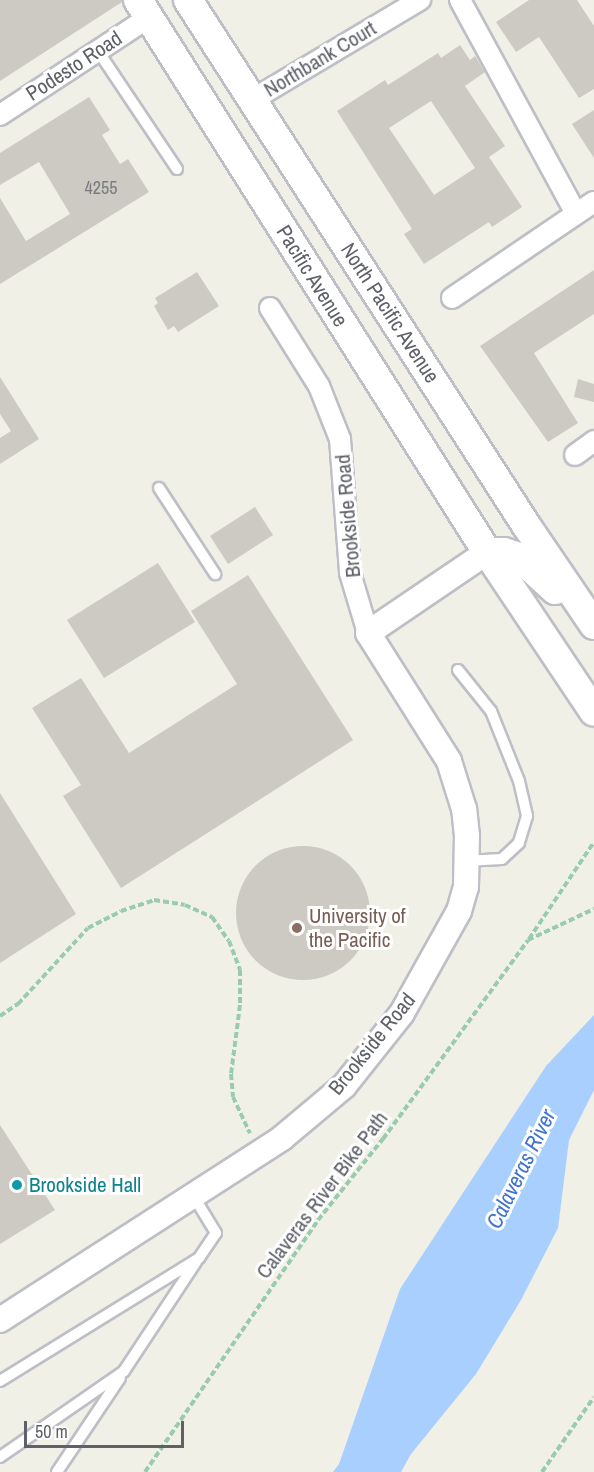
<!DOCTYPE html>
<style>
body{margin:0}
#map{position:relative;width:594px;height:1472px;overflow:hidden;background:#f1f0e7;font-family:"Archivo Narrow",sans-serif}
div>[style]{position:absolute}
.water>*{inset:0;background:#a9cfff}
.building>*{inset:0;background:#cccac3}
.round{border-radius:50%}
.path>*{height:4px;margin-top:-2px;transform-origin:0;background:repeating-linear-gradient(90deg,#99ccaf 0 6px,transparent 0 9px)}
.roads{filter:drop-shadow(2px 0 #bebfc6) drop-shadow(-2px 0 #bebfc6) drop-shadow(0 2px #bebfc6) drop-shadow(0 -2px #bebfc6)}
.service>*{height:10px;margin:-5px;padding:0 5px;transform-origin:5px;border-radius:5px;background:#fff}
.minor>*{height:20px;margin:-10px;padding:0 10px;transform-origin:10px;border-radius:10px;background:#fff}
.tertiary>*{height:24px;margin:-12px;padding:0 12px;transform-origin:12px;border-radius:12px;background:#fff}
.secondary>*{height:28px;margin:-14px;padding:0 14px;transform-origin:14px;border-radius:14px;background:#fff}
.dots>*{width:16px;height:16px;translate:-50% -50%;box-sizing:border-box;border:3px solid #fff;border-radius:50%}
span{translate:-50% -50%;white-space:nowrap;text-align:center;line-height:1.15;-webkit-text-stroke:6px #fff;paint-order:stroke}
.number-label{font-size:18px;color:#7a7b7f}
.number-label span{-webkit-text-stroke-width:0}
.street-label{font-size:21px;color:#5e6168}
.education-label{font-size:21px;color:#785e54}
.left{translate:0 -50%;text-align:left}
.culture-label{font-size:21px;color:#0d838f}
.water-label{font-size:22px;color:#4074ce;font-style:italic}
.scale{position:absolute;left:24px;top:1421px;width:160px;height:27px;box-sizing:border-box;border:3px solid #5e6168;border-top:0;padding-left:8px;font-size:18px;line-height:21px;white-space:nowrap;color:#5e6168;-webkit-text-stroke:4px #fff;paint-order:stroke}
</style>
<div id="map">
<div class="water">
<div style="clip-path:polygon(594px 1015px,594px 1090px,569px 1140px,558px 1228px,521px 1300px,476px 1374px,411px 1454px,401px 1472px,333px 1472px,339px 1464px,400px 1289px,546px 1066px)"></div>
</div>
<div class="building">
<div style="clip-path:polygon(0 0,122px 0,122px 2px,0 81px)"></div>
<div style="clip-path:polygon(529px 0,577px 0,594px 26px,594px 89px,579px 98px,539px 37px,516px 52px,496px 22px)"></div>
<div style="clip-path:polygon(evenodd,460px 45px,470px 60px,475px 56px,485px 72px,465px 86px,505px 146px,489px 157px,522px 207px,492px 227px,489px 222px,424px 264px,404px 234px,412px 229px,337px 111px,385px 80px,388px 85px,438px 53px,441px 58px,460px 45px,431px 101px,475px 168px,434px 195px,389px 128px,431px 101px)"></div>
<div style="clip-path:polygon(89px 97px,110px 130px,102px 135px,120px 164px,128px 159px,149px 192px,0 284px,0 198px,26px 241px,70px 214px,39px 162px,0 185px,0 153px)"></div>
<div style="clip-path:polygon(594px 110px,594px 158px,572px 124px)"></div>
<div style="clip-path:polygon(594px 270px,594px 314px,534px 353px,578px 423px,548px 442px,480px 346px)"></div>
<div style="clip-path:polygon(197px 272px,219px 306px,178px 332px,174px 326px,168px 330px,154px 306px,158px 303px,155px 298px)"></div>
<div style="clip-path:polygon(0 377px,39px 439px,0 464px,0 438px,11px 431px,0 414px)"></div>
<div style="clip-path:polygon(578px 379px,594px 384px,594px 402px,574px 397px)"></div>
<div style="clip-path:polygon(255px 507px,273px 535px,228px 564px,210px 536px)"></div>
<div style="clip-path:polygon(158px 563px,195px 622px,104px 678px,67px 620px)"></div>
<div style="clip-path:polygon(248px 575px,353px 740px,121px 888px,63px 796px,81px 785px,32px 708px,81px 678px,129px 753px,237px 684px,191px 611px)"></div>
<div style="clip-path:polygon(0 793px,76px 914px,0 963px)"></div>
<div class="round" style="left:236px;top:846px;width:134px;height:134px"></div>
<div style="clip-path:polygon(0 1125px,55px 1210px,0 1244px)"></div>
</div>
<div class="path">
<div style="left:529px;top:939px;width:117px;rotate:-56.2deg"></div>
<div style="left:0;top:1016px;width:22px;rotate:-34deg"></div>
<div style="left:18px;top:1004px;width:103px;rotate:-47.4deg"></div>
<div style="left:88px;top:928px;width:37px;rotate:-27deg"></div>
<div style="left:121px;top:911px;width:35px;rotate:-18deg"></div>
<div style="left:154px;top:900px;width:31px;rotate:9deg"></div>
<div style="left:185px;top:905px;width:30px;rotate:24deg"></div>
<div style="left:212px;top:917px;width:29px;rotate:55deg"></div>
<div style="left:229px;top:941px;width:31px;rotate:69deg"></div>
<div style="left:240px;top:970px;width:35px;rotate:90deg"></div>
<div style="left:240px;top:1005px;width:70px;rotate:97.4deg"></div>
<div style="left:231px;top:1074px;width:23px;rotate:85deg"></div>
<div style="left:233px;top:1097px;width:40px;rotate:65deg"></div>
<div style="left:145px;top:1472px;width:306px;rotate:-55.5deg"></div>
<div style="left:318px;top:1220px;width:104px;rotate:-51.3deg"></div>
<div style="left:383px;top:1139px;width:246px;rotate:-53.9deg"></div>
<div style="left:528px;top:940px;width:73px;rotate:-25.2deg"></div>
<div style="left:542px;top:1472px;width:91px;rotate:-55.3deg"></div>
</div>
<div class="roads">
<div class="service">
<div style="left:98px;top:51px;width:142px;rotate:56.2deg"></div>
<div style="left:159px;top:488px;width:103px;rotate:56.9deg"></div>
<div style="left:458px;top:670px;width:53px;rotate:51.2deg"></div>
<div style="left:491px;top:711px;width:75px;rotate:68.2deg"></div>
<div style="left:519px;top:781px;width:36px;rotate:77deg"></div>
<div style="left:527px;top:816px;width:28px;rotate:107deg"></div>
<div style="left:519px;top:843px;width:23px;rotate:137deg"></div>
<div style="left:502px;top:859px;width:33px;rotate:177deg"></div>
<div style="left:0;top:1381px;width:234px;rotate:-31.7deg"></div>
<div style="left:199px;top:1258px;width:30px;rotate:-56deg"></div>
<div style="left:216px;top:1233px;width:42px;rotate:-121.4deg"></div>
<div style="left:0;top:1457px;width:151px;rotate:-34.7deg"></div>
<div style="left:124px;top:1371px;width:131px;rotate:-56.6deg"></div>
<div style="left:57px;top:1472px;width:113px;rotate:-56.2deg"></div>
</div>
<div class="minor">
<div style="left:460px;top:0;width:243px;rotate:61.5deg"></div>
<div style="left:252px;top:100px;width:196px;rotate:-30.8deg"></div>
<div style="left:0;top:115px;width:178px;rotate:-33.3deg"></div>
<div style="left:452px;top:298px;width:171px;rotate:-34.1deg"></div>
<div style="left:270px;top:308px;width:92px;rotate:57.9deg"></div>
<div style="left:319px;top:386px;width:57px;rotate:68.4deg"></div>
<div style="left:340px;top:439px;width:134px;rotate:85.7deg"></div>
<div style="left:350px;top:573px;width:63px;rotate:73.3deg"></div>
<div style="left:575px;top:455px;width:24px;rotate:-36deg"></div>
</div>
<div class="tertiary">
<div style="left:0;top:1320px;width:336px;rotate:-32.8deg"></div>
<div style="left:282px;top:1138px;width:81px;rotate:-40deg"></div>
<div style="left:344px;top:1086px;width:93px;rotate:-51.5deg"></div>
<div style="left:402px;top:1013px;width:117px;rotate:-60.8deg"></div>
<div style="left:459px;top:911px;width:25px;rotate:-74deg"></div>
<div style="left:466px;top:887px;width:51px;rotate:-88.9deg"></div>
<div style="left:467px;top:836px;width:27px;rotate:-96deg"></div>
<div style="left:464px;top:809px;width:50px;rotate:-107.4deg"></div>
<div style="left:449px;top:761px;width:151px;rotate:-122.3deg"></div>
<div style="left:368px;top:633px;width:144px;rotate:-34.2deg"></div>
</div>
<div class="secondary">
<div style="left:138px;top:0;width:653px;rotate:57.7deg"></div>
<div style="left:487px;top:552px;width:192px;rotate:56.2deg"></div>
<div style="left:188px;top:0;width:624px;rotate:57.23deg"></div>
<div style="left:526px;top:525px;width:121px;rotate:55.8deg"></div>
<div style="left:487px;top:552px;width:17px"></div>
<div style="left:504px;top:552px;width:16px;rotate:18deg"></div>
<div style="left:519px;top:557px;width:49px;rotate:42.5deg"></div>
</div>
</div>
<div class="dots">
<div style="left:297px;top:928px;background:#8d6e63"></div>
<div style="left:17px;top:1185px;background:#0f9aa8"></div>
</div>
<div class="number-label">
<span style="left:101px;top:188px">4255</span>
</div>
<div class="street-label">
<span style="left:320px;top:59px;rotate:-31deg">Northbank Court</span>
<span style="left:74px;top:66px;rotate:-33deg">Podesto Road</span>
<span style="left:312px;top:276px;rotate:58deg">Pacific Avenue</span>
<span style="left:390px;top:313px;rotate:57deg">North Pacific Avenue</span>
<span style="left:348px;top:516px;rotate:-95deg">Brookside Road</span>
<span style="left:372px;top:1044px;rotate:-51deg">Brookside Road</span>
<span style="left:322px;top:1195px;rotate:-53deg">Calaveras River Bike Path</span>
</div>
<div class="education-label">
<span class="left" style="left:309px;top:928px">University of<br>the Pacific</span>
</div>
<div class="culture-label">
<span class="left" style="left:29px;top:1185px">Brookside Hall</span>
</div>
<div class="water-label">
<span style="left:521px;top:1169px;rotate:-64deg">Calaveras River</span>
</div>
<div class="scale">50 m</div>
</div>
